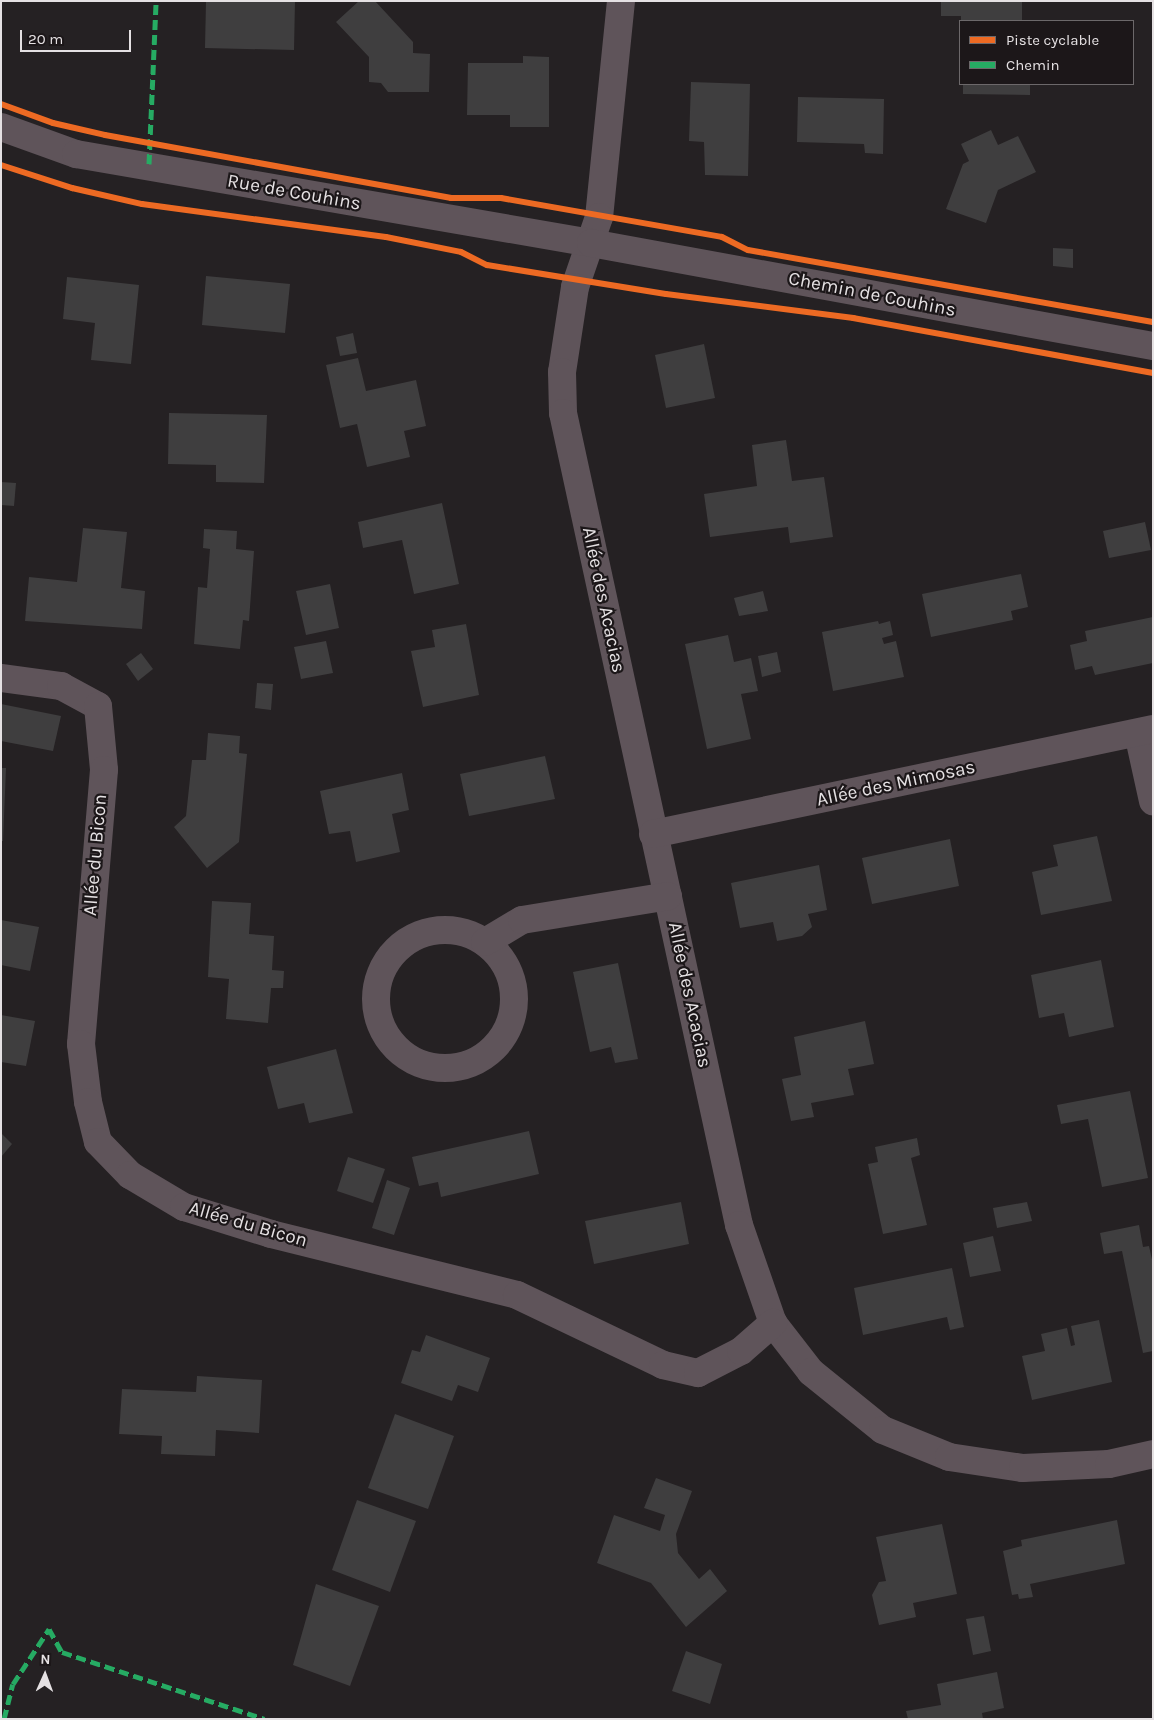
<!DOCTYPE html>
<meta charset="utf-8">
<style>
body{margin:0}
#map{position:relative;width:1154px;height:1720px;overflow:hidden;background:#252123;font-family:Karla,sans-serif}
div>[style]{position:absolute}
.building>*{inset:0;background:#3f3e3f}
.minor>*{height:28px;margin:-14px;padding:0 14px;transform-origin:14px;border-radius:14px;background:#5f545a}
.minor>.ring{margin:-14px;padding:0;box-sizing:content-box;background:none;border:28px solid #5f545a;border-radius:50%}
.tertiary>*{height:28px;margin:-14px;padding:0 14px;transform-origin:14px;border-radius:14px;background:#5f545a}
.quiet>*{height:5px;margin-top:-2.5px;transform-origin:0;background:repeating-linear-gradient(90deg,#26ab63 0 10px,transparent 0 15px)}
.cycleway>*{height:6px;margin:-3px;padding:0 3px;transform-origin:3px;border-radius:3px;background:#ed6a23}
span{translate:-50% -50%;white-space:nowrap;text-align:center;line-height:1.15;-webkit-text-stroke:4.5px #1c1719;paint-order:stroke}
.street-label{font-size:19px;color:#e5e1e3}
.frame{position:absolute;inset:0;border:2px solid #e5e1e3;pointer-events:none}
.legend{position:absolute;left:959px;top:20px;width:175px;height:65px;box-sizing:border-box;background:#1c1719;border:1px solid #6c686a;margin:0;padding:6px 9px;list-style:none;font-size:15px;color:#e5e1e3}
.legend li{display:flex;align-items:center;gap:10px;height:25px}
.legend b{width:25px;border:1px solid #6c686a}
.north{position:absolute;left:20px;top:1650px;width:50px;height:50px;-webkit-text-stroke:4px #1c1719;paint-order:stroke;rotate:2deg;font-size:14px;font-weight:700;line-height:20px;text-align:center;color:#e5e1e3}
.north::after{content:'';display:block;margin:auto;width:18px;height:22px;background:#e5e1e3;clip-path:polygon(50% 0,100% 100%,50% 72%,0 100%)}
.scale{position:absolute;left:20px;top:30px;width:111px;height:22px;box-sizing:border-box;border:2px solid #e5e1e3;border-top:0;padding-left:6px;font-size:15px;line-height:18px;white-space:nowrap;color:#e5e1e3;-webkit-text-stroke:4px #1c1719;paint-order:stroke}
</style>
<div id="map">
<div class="building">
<div style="clip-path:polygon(206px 1px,295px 1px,294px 50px,205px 48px)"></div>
<div style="clip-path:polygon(359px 1px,375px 1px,413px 42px,413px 53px,430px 54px,429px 92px,388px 92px,381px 83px,369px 82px,369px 57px,336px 22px)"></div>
<div style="clip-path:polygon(941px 1px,1022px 1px,1022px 21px,961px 21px,961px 16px,941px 16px)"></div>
<div style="clip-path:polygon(523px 56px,549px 57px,549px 127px,510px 127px,510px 115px,467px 115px,468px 63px,523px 63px)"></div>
<div style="clip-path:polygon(691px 82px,750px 84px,748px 176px,705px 175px,704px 142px,689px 141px)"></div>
<div style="clip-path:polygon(963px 84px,1030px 84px,1030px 95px,963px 94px)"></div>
<div style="clip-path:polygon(798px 97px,884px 99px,883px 154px,865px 153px,864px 144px,797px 142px)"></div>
<div style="clip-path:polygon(991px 130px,998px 145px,1018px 136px,1036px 172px,998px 190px,986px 223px,946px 209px,963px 164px,969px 161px,961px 144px)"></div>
<div style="clip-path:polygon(1053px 248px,1073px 249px,1073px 268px,1053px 266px)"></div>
<div style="clip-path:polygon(206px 276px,290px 284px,285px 333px,202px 325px)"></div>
<div style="clip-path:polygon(67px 277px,139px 285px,131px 364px,91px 360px,95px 323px,63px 319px)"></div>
<div style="clip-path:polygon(353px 333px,357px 353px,340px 356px,336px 337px)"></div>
<div style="clip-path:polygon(704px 344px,715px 398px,666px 408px,655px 355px)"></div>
<div style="clip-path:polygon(358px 358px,366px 391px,416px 380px,426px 426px,404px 431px,410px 457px,367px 467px,357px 424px,340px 428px,326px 365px)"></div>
<div style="clip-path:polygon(169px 413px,267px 415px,264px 483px,216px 482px,216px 465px,168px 464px)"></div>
<div style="clip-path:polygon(786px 440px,792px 481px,824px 477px,833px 537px,790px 543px,788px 527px,710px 537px,704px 494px,757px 486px,752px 445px)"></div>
<div style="clip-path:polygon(1px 482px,16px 483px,14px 506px,1px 505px)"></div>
<div style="clip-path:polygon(442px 503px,459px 584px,414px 594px,402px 540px,363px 548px,358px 522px)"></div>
<div style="clip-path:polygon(1145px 522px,1151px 550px,1109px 558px,1103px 531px)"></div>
<div style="clip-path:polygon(83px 528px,127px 532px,121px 588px,145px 591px,142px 629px,25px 621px,29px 577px,77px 582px)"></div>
<div style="clip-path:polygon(204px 529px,237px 531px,236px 549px,254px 551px,249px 621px,243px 620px,240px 649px,194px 644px,198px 587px,207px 588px,210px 549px,203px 548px)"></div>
<div style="clip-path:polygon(1021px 574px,1028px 607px,1011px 611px,1013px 620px,931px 637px,922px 594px)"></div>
<div style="clip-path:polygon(330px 584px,339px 628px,306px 635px,296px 591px)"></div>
<div style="clip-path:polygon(763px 591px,768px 611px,739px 616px,734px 598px)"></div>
<div style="clip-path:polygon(1153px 617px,1153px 663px,1095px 675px,1092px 666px,1075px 670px,1070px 645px,1087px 641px,1085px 631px)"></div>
<div style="clip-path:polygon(878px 621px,879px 624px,890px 621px,893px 635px,882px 638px,884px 644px,896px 641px,904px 677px,833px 691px,822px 632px)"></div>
<div style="clip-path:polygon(466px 624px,479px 695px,423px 707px,411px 651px,435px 647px,432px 630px)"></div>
<div style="clip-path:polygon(728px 635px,734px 662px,751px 658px,758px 691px,741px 694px,751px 739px,707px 749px,685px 644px)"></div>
<div style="clip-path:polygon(326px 641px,333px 673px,301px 679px,294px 647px)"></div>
<div style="clip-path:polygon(777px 652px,781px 672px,762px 677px,758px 656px)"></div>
<div style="clip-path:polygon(141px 653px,153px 669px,138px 681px,126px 664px)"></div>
<div style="clip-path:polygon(257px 683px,273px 684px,271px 710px,255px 708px)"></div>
<div style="clip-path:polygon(1px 704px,61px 716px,53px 751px,1px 741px)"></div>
<div style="clip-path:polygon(208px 733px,240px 736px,239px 753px,247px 754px,239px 842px,207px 868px,174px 827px,186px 816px,192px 760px,206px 760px)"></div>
<div style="clip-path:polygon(545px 756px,555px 799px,469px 816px,460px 774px)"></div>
<div style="clip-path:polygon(1px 768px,6px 768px,3px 841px,1px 841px)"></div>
<div style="clip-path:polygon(402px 773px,409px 810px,392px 814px,400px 852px,356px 862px,350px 831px,329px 834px,320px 791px)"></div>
<div style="clip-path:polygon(1097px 836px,1112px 901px,1041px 915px,1032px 872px,1058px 866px,1053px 845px)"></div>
<div style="clip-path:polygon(950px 839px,959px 886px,872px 904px,862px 858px)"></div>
<div style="clip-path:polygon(819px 865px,827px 910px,808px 914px,812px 927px,802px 936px,777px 941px,773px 922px,740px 928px,731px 883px)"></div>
<div style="clip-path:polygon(212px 901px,251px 903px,249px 934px,274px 936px,272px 970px,284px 971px,283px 988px,271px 988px,268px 1023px,226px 1019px,229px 979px,208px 977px)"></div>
<div style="clip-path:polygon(1px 920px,39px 927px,30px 971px,1px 965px)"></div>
<div style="clip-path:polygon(1101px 960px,1114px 1027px,1069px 1037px,1064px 1013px,1039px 1018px,1031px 975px)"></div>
<div style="clip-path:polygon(618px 963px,638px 1059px,615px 1063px,611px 1047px,590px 1052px,573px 972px)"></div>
<div style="clip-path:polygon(1px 1015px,35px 1021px,26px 1066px,1px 1062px)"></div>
<div style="clip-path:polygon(865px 1021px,874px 1064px,848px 1069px,854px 1095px,811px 1103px,814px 1117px,791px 1121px,782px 1079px,801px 1075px,794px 1037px)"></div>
<div style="clip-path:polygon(336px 1049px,353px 1113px,309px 1123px,304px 1103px,278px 1109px,267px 1067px)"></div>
<div style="clip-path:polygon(1130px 1091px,1148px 1178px,1102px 1187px,1088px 1119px,1061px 1124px,1057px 1105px)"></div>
<div style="clip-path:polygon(529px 1131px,539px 1174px,441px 1197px,438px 1182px,419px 1186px,412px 1157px)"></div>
<div style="clip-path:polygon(1px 1133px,12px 1144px,1px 1157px)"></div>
<div style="clip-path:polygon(917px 1138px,920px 1155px,911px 1158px,927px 1225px,883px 1234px,868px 1164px,878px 1162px,875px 1147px)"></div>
<div style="clip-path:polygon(348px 1157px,385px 1169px,373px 1203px,337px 1191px)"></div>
<div style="clip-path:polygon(387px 1180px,410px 1188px,394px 1235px,372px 1228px)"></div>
<div style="clip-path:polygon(681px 1202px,689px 1244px,594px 1264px,585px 1221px)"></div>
<div style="clip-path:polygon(1027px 1202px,1032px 1221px,997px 1228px,993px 1208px)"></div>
<div style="clip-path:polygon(1139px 1225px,1143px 1247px,1149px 1246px,1153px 1264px,1153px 1351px,1143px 1353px,1122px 1251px,1104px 1254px,1100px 1233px)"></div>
<div style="clip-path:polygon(993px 1236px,1001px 1271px,970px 1277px,963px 1243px)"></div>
<div style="clip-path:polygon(952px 1268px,964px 1327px,950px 1330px,947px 1317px,863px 1335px,854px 1288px)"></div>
<div style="clip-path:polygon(1099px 1320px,1112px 1382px,1032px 1400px,1022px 1356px,1045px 1351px,1041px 1334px,1067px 1328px,1071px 1346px,1075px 1345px,1071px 1326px)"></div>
<div style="clip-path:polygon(426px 1335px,490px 1358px,478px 1392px,458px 1385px,452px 1401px,401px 1383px,412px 1350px,420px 1352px)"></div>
<div style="clip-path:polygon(197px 1376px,262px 1380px,259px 1433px,216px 1430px,215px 1456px,161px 1454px,162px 1436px,119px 1434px,122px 1389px,196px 1392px)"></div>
<div style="clip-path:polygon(395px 1414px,454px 1436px,428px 1509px,368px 1488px)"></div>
<div style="clip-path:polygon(656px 1478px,692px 1491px,676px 1534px,678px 1553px,699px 1579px,710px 1569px,727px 1591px,686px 1627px,651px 1583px,597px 1563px,614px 1515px,660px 1531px,665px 1515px,644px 1508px)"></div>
<div style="clip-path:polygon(357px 1500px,416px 1521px,390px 1592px,332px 1570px)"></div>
<div style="clip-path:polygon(1117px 1520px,1125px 1564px,1030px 1584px,1033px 1597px,1019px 1599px,1018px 1594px,1012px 1595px,1003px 1551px,1022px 1546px,1021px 1540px)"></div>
<div style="clip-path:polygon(942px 1524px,957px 1594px,913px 1603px,916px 1617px,879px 1625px,872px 1595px,879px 1582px,886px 1581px,876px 1537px)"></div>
<div style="clip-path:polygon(316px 1584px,379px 1606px,350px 1686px,293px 1665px)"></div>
<div style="clip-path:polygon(984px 1616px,991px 1651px,973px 1655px,966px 1619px)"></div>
<div style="clip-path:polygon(686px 1651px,722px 1664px,710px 1704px,672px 1691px)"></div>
<div style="clip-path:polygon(997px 1672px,1004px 1708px,982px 1713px,983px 1719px,908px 1719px,906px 1711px,941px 1705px,937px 1684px)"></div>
</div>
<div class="minor">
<div style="left:621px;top:1px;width:217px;rotate:95.8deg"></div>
<div style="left:599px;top:217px;width:74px;rotate:108.9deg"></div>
<div style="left:575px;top:287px;width:86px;rotate:98.7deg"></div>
<div style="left:562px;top:372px;width:41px;rotate:88.6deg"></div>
<div style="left:563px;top:413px;width:831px;rotate:77.77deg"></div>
<div style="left:739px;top:1225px;width:104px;rotate:70.9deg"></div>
<div style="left:773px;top:1323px;width:62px;rotate:52.2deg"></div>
<div style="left:811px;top:1372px;width:92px;rotate:38.9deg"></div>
<div style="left:883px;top:1430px;width:71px;rotate:22.2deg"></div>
<div style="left:949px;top:1457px;width:75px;rotate:8.5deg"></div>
<div style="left:1023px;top:1468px;width:86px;rotate:-2.7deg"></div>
<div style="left:1109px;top:1464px;width:45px;rotate:-12.8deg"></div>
<div style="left:1px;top:678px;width:61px;rotate:7.6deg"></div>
<div style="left:61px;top:686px;width:42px;rotate:28.4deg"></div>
<div style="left:98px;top:706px;width:64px;rotate:84.6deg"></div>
<div style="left:104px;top:770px;width:275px;rotate:94.8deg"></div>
<div style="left:81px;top:1044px;width:58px;rotate:83.1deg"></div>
<div style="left:88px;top:1102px;width:41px;rotate:76deg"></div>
<div style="left:98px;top:1142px;width:46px;rotate:45.9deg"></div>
<div style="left:130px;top:1175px;width:63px;rotate:30.7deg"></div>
<div style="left:184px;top:1207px;width:91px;rotate:17.2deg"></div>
<div style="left:271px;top:1234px;width:253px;rotate:13.9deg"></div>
<div style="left:517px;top:1295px;width:162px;rotate:25.6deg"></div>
<div style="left:663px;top:1365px;width:36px;rotate:13deg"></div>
<div style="left:698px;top:1373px;width:48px;rotate:-27.1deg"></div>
<div style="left:741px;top:1351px;width:43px;rotate:-41.2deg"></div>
<div style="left:1138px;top:733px;width:70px;rotate:77.6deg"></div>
<div style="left:653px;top:834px;width:511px;rotate:-11.86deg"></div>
<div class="ring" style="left:376px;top:930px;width:110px;height:110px"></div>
<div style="left:485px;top:942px;width:43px;rotate:-30.7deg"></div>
<div style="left:522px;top:920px;width:148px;rotate:-9.3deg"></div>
</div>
<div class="tertiary">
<div style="left:1px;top:127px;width:80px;rotate:19.8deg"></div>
<div style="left:76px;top:154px;width:523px;rotate:9.8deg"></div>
<div style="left:591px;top:243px;width:571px;rotate:10.39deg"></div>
</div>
<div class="quiet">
<div style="left:149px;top:164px;width:163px;rotate:-87.5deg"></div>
<div style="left:4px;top:1719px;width:36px;rotate:-76deg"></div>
<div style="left:13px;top:1684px;width:66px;rotate:-56.8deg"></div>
<div style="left:49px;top:1629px;width:26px;rotate:61deg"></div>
<div style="left:62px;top:1652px;width:213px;rotate:18.3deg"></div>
</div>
<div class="cycleway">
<div style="left:1px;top:104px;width:55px;rotate:20.1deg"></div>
<div style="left:53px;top:123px;width:53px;rotate:13deg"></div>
<div style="left:105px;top:135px;width:352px;rotate:10.3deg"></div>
<div style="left:451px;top:198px;width:50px"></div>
<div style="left:501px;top:198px;width:224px;rotate:10deg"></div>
<div style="left:722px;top:237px;width:29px;rotate:27deg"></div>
<div style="left:748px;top:250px;width:411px;rotate:10.1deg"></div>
<div style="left:1px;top:165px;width:75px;rotate:17.9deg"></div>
<div style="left:72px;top:188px;width:72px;rotate:12.9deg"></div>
<div style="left:142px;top:204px;width:246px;rotate:7.7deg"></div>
<div style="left:386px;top:237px;width:76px;rotate:11.3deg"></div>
<div style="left:461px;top:252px;width:29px;rotate:27deg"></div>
<div style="left:487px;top:265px;width:181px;rotate:9.2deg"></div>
<div style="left:666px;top:294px;width:189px;rotate:7.3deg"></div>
<div style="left:853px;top:318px;width:305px;rotate:10.4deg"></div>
</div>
<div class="street-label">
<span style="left:294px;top:193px;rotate:10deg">Rue de Couhins</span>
<span style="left:872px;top:295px;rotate:11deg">Chemin de Couhins</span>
<span style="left:603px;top:600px;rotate:78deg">Allée des Acacias</span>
<span style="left:896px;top:784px;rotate:-12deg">Allée des Mimosas</span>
<span style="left:96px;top:855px;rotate:-85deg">Allée du Bicon</span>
<span style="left:689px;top:995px;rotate:78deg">Allée des Acacias</span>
<span style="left:248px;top:1225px;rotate:16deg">Allée du Bicon</span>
</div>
<div class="frame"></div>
<ul class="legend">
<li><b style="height:6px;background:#ed6a23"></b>Piste cyclable</li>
<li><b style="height:6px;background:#26ab63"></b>Chemin</li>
</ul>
<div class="north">N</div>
<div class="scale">20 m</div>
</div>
